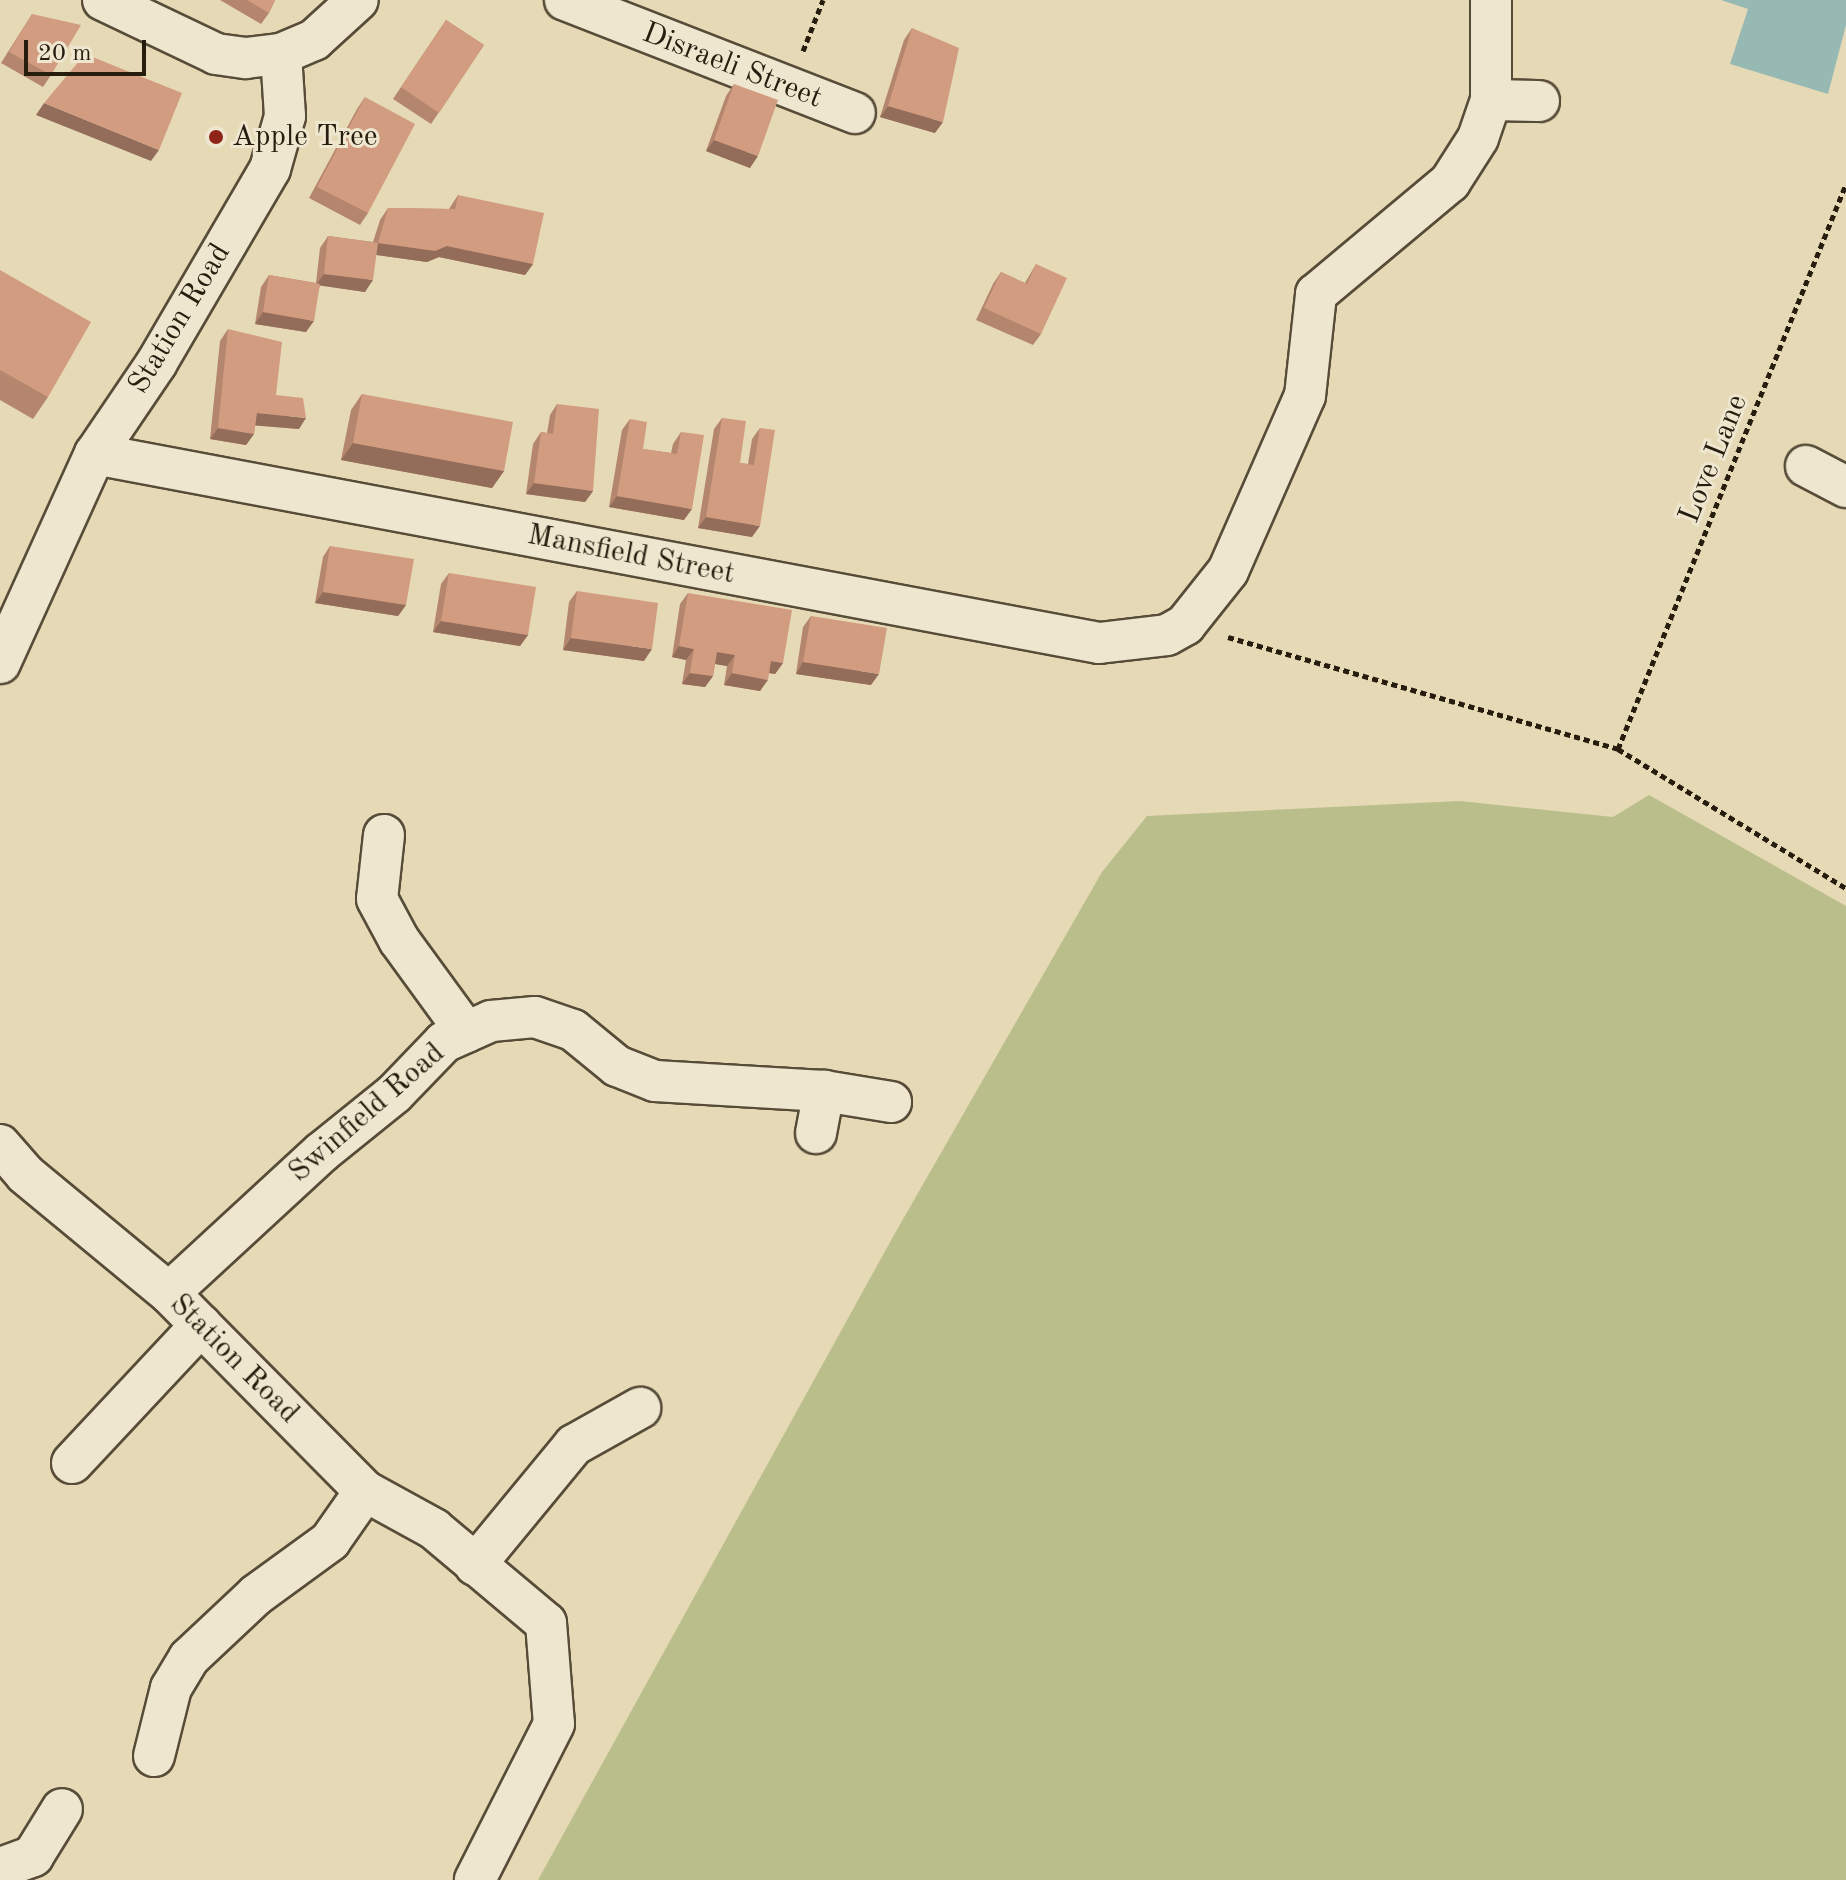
<!DOCTYPE html>
<style>
body{margin:0}
#map{position:relative;width:1846px;height:1880px;overflow:hidden;background:#e6d9b5;font-family:"Old Standard TT",serif}
div>[style]{position:absolute}
.green>*{inset:0;background:#b9be8b}
.water>*{inset:0;background:#97b9b4}
.path>*{height:5px;margin-top:-2.5px;transform-origin:0;background:repeating-linear-gradient(90deg,#271d0f 0 6px,transparent 0 10px)}
.roads{filter:drop-shadow(2px 0 #574c38) drop-shadow(-2px 0 #574c38) drop-shadow(0 2px #574c38) drop-shadow(0 -2px #574c38)}
.minor>*{height:40px;margin:-20px;padding:0 20px;transform-origin:20px;border-radius:20px;background:#efe6cf}
.wall>*{inset:0;background:#b5866e}
.shaded-wall>*{inset:0;background:#936d5a}
.building>*{inset:0;background:#d29c80}
.dots>*{width:22px;height:22px;translate:-50% -50%;box-sizing:border-box;border:4px solid #efe6cf;border-radius:50%}
span{translate:-50% -50%;white-space:nowrap;text-align:center;line-height:1.15;-webkit-text-stroke:6px #efe6cf;paint-order:stroke}
.street-label{font-size:30px;color:#271d0f}
.poi-label{font-size:30px;color:#271d0f}
.left{translate:0 -50%;text-align:left}
.scale{position:absolute;left:24px;top:40px;width:122px;height:36px;box-sizing:border-box;border:4px solid #271d0f;border-top:0;padding-left:10px;font-size:24px;line-height:28px;white-space:nowrap;color:#271d0f;-webkit-text-stroke:6px #efe6cf;paint-order:stroke}
</style>
<div id="map">
<div class="green">
<div style="clip-path:polygon(1649px 795px,1846px 906px,1846px 1880px,538px 1880px,894px 1235px,1102px 872px,1147px 816px,1460px 801px,1613px 817px)"></div>
</div>
<div class="water">
<div style="clip-path:polygon(1721px 0,1846px 0,1846px 25px,1828px 94px,1730px 64px,1748px 9px)"></div>
</div>
<div class="path">
<div style="left:803px;top:51px;width:55px;rotate:-68.6deg"></div>
<div style="left:1228px;top:637px;width:406px;rotate:16deg"></div>
<div style="left:1618px;top:749px;width:267px;rotate:31.4deg"></div>
<div style="left:1618px;top:749px;width:609px;rotate:-68.02deg"></div>
</div>
<div class="roads">
<div class="minor">
<div style="left:103px;top:0;width:125px;rotate:25.5deg"></div>
<div style="left:216px;top:54px;width:30px;rotate:8deg"></div>
<div style="left:246px;top:58px;width:35px;rotate:-7deg"></div>
<div style="left:281px;top:54px;width:36px;rotate:-23deg"></div>
<div style="left:314px;top:40px;width:59px;rotate:-42.3deg"></div>
<div style="left:565px;top:0;width:311px;rotate:21.3deg"></div>
<div style="left:1491px;top:100px;width:48px;rotate:1.2deg"></div>
<div style="left:95px;top:454px;width:1022px;rotate:10.66deg"></div>
<div style="left:1099px;top:643px;width:68px;rotate:-6.7deg"></div>
<div style="left:1167px;top:635px;width:21px;rotate:-29deg"></div>
<div style="left:1185px;top:625px;width:69px;rotate:-51.5deg"></div>
<div style="left:1228px;top:571px;width:191px;rotate:-66.3deg"></div>
<div style="left:1305px;top:396px;width:103px;rotate:-83.8deg"></div>
<div style="left:1316px;top:294px;width:175px;rotate:-39.9deg"></div>
<div style="left:1450px;top:182px;width:52px;rotate:-57.5deg"></div>
<div style="left:1478px;top:138px;width:40px;rotate:-71.1deg"></div>
<div style="left:1491px;top:100px;width:100px;rotate:-90deg"></div>
<div style="left:1806px;top:466px;width:45px;rotate:27.7deg"></div>
<div style="left:0;top:663px;width:230px;rotate:-65.6deg"></div>
<div style="left:95px;top:454px;width:109px;rotate:-55.9deg"></div>
<div style="left:156px;top:364px;width:226px;rotate:-59.7deg"></div>
<div style="left:270px;top:169px;width:55px;rotate:-74.2deg"></div>
<div style="left:285px;top:116px;width:62px;rotate:-93.7deg"></div>
<div style="left:384px;top:835px;width:64px;rotate:96.2deg"></div>
<div style="left:377px;top:899px;width:47px;rotate:61.8deg"></div>
<div style="left:399px;top:940px;width:114px;rotate:53.9deg"></div>
<div style="left:816px;top:1133px;width:43px;rotate:-79.2deg"></div>
<div style="left:0;top:1145px;width:38px;rotate:49deg"></div>
<div style="left:25px;top:1174px;width:187px;rotate:39.6deg"></div>
<div style="left:169px;top:1293px;width:279px;rotate:45.3deg"></div>
<div style="left:365px;top:1491px;width:79px;rotate:28.8deg"></div>
<div style="left:434px;top:1529px;width:146px;rotate:40deg"></div>
<div style="left:546px;top:1623px;width:101px;rotate:85.5deg"></div>
<div style="left:554px;top:1724px;width:175px;rotate:116.9deg"></div>
<div style="left:169px;top:1293px;width:208px;rotate:-42.7deg"></div>
<div style="left:322px;top:1152px;width:92px;rotate:-38.9deg"></div>
<div style="left:394px;top:1094px;width:72px;rotate:-46.1deg"></div>
<div style="left:444px;top:1042px;width:51px;rotate:-24.1deg"></div>
<div style="left:491px;top:1021px;width:44px;rotate:-5.2deg"></div>
<div style="left:535px;top:1017px;width:40px;rotate:18.9deg"></div>
<div style="left:573px;top:1030px;width:57px;rotate:39.3deg"></div>
<div style="left:617px;top:1066px;width:41px;rotate:21.5deg"></div>
<div style="left:655px;top:1081px;width:169px;rotate:3.4deg"></div>
<div style="left:824px;top:1091px;width:68px;rotate:9.3deg"></div>
<div style="left:72px;top:1463px;width:189px;rotate:-46.9deg"></div>
<div style="left:475px;top:1565px;width:156px;rotate:-50.5deg"></div>
<div style="left:574px;top:1445px;width:76px;rotate:-29.3deg"></div>
<div style="left:154px;top:1756px;width:70px;rotate:-76deg"></div>
<div style="left:171px;top:1688px;width:35px;rotate:-59deg"></div>
<div style="left:189px;top:1658px;width:92px;rotate:-43.2deg"></div>
<div style="left:256px;top:1595px;width:92px;rotate:-36.1deg"></div>
<div style="left:330px;top:1541px;width:61px;rotate:-55deg"></div>
<div style="left:6px;top:1866px;width:29px;rotate:-20deg"></div>
<div style="left:33px;top:1856px;width:55px;rotate:-58.3deg"></div>
</div>
</div>
<div class="wall">
<div style="clip-path:polygon(220px 0,275px 0,269px 13px,261px 24px)"></div>
<div style="clip-path:polygon(32px 14px,51px 75px,43px 87px,1px 63px)"></div>
<div style="clip-path:polygon(446px 20px,484px 45px,431px 124px,393px 99px)"></div>
<div style="clip-path:polygon(912px 28px,935px 133px,880px 117px,904px 40px)"></div>
<div style="clip-path:polygon(734px 84px,750px 168px,706px 151px,726px 96px)"></div>
<div style="clip-path:polygon(365px 97px,368px 213px,360px 225px,309px 198px,357px 109px)"></div>
<div style="clip-path:polygon(458px 195px,533px 264px,525px 275px,439px 257px,427px 262px,376px 255px,365px 292px,320px 285px,306px 332px,255px 324px,261px 287px,269px 275px,316px 283px,320px 248px,328px 236px,373px 242px,380px 220px,388px 208px,449px 209px)"></div>
<div style="clip-path:polygon(1036px 264px,1041px 334px,1033px 345px,976px 320px,993px 284px,1001px 272px,1025px 283px)"></div>
<div style="clip-path:polygon(0 270px,48px 397px,33px 419px,0 400px)"></div>
<div style="clip-path:polygon(228px 329px,276px 395px,299px 429px,255px 425px,254px 434px,246px 445px,210px 439px,220px 341px)"></div>
<div style="clip-path:polygon(362px 394px,504px 471px,492px 488px,341px 460px,351px 410px)"></div>
<div style="clip-path:polygon(557px 404px,593px 491px,585px 502px,526px 494px,533px 444px,541px 432px,547px 433px,550px 415px)"></div>
<div style="clip-path:polygon(722px 418px,740px 463px,748px 464px,752px 439px,760px 428px,752px 537px,698px 528px,714px 429px)"></div>
<div style="clip-path:polygon(630px 419px,643px 449px,671px 453px,673px 444px,681px 432px,684px 520px,609px 507px,622px 430px)"></div>
<div style="clip-path:polygon(330px 546px,406px 605px,398px 616px,315px 603px,323px 557px)"></div>
<div style="clip-path:polygon(449px 573px,528px 635px,520px 646px,433px 632px,441px 584px)"></div>
<div style="clip-path:polygon(577px 591px,644px 661px,563px 650px,569px 602px)"></div>
<div style="clip-path:polygon(688px 593px,783px 663px,775px 674px,769px 673px,760px 691px,724px 685px,727px 666px,715px 664px,713px 676px,705px 687px,682px 684px,686px 660px,672px 657px,680px 604px)"></div>
<div style="clip-path:polygon(811px 616px,871px 685px,796px 674px,803px 627px)"></div>
</div>
<div class="shaded-wall">
<div style="clip-path:polygon(44px 103px,159px 150px,151px 161px,36px 115px)"></div>
<div style="clip-path:polygon(888px 106px,943px 122px,935px 133px,880px 117px)"></div>
<div style="clip-path:polygon(714px 140px,758px 156px,750px 168px,706px 151px)"></div>
<div style="clip-path:polygon(378px 243px,447px 246px,533px 264px,525px 275px,439px 257px,427px 262px,370px 254px)"></div>
<div style="clip-path:polygon(324px 274px,373px 280px,365px 292px,316px 285px)"></div>
<div style="clip-path:polygon(263px 312px,314px 321px,306px 332px,255px 324px)"></div>
<div style="clip-path:polygon(257px 413px,306px 418px,299px 429px,249px 425px)"></div>
<div style="clip-path:polygon(218px 428px,254px 434px,246px 445px,210px 439px)"></div>
<div style="clip-path:polygon(353px 443px,504px 471px,492px 488px,341px 460px)"></div>
<div style="clip-path:polygon(534px 483px,593px 491px,585px 502px,526px 494px)"></div>
<div style="clip-path:polygon(617px 496px,692px 509px,684px 520px,609px 507px)"></div>
<div style="clip-path:polygon(706px 517px,760px 526px,752px 537px,698px 528px)"></div>
<div style="clip-path:polygon(323px 592px,406px 605px,398px 616px,315px 603px)"></div>
<div style="clip-path:polygon(441px 621px,528px 635px,520px 646px,433px 632px)"></div>
<div style="clip-path:polygon(571px 638px,652px 649px,644px 661px,563px 650px)"></div>
<div style="clip-path:polygon(679px 646px,694px 649px,686px 660px,672px 657px)"></div>
<div style="clip-path:polygon(717px 652px,735px 655px,727px 666px,709px 663px)"></div>
<div style="clip-path:polygon(771px 661px,783px 663px,775px 674px,763px 672px)"></div>
<div style="clip-path:polygon(803px 662px,879px 674px,871px 685px,796px 674px)"></div>
<div style="clip-path:polygon(690px 673px,713px 676px,705px 687px,682px 684px)"></div>
<div style="clip-path:polygon(732px 673px,768px 680px,760px 691px,724px 685px)"></div>
</div>
<div class="building">
<div style="clip-path:polygon(247px 0,275px 0,269px 13px)"></div>
<div style="clip-path:polygon(32px 14px,81px 25px,51px 75px,9px 52px)"></div>
<div style="clip-path:polygon(446px 20px,484px 45px,439px 113px,401px 87px)"></div>
<div style="clip-path:polygon(912px 28px,959px 48px,943px 122px,888px 106px)"></div>
<div style="clip-path:polygon(85px 54px,182px 93px,159px 150px,44px 103px)"></div>
<div style="clip-path:polygon(734px 84px,778px 100px,758px 156px,714px 140px)"></div>
<div style="clip-path:polygon(365px 97px,415px 124px,368px 213px,317px 187px)"></div>
<div style="clip-path:polygon(458px 195px,544px 213px,533px 264px,447px 246px,435px 251px,378px 243px,388px 208px,455px 209px)"></div>
<div style="clip-path:polygon(328px 236px,378px 243px,373px 280px,324px 274px)"></div>
<div style="clip-path:polygon(1036px 264px,1067px 278px,1041px 334px,984px 308px,1001px 272px,1027px 284px)"></div>
<div style="clip-path:polygon(0 270px,91px 322px,48px 397px,0 370px)"></div>
<div style="clip-path:polygon(269px 275px,320px 284px,314px 321px,263px 312px)"></div>
<div style="clip-path:polygon(228px 329px,282px 342px,276px 395px,303px 398px,306px 418px,257px 413px,254px 434px,218px 428px)"></div>
<div style="clip-path:polygon(362px 394px,513px 422px,504px 471px,353px 443px)"></div>
<div style="clip-path:polygon(557px 404px,599px 409px,593px 491px,534px 483px,541px 432px,553px 434px)"></div>
<div style="clip-path:polygon(722px 418px,746px 421px,740px 463px,754px 465px,760px 428px,775px 430px,760px 526px,706px 517px)"></div>
<div style="clip-path:polygon(630px 419px,647px 422px,643px 449px,677px 454px,681px 432px,704px 435px,692px 509px,617px 496px)"></div>
<div style="clip-path:polygon(330px 546px,414px 559px,406px 605px,323px 592px)"></div>
<div style="clip-path:polygon(449px 573px,536px 587px,528px 635px,441px 621px)"></div>
<div style="clip-path:polygon(577px 591px,658px 603px,652px 649px,571px 638px)"></div>
<div style="clip-path:polygon(688px 593px,792px 610px,783px 663px,771px 661px,768px 680px,732px 673px,735px 655px,717px 652px,713px 676px,690px 673px,694px 649px,679px 646px)"></div>
<div style="clip-path:polygon(811px 616px,887px 628px,879px 674px,803px 662px)"></div>
</div>
<div class="dots">
<div style="left:216px;top:137px;background:#8f2418"></div>
</div>
<div class="street-label">
<span style="left:732px;top:66px;rotate:21deg">Disraeli Street</span>
<span style="left:180px;top:319px;rotate:-59deg">Station Road</span>
<span style="left:1714px;top:459px;rotate:-68deg">Love Lane</span>
<span style="left:631px;top:555px;rotate:11deg">Mansfield Street</span>
<span style="left:367px;top:1113px;rotate:-41deg">Swinfield Road</span>
<span style="left:234px;top:1359px;rotate:45deg">Station Road</span>
</div>
<div class="poi-label">
<span class="left" style="left:232px;top:137px">Apple Tree</span>
</div>
<div class="scale">20 m</div>
</div>
